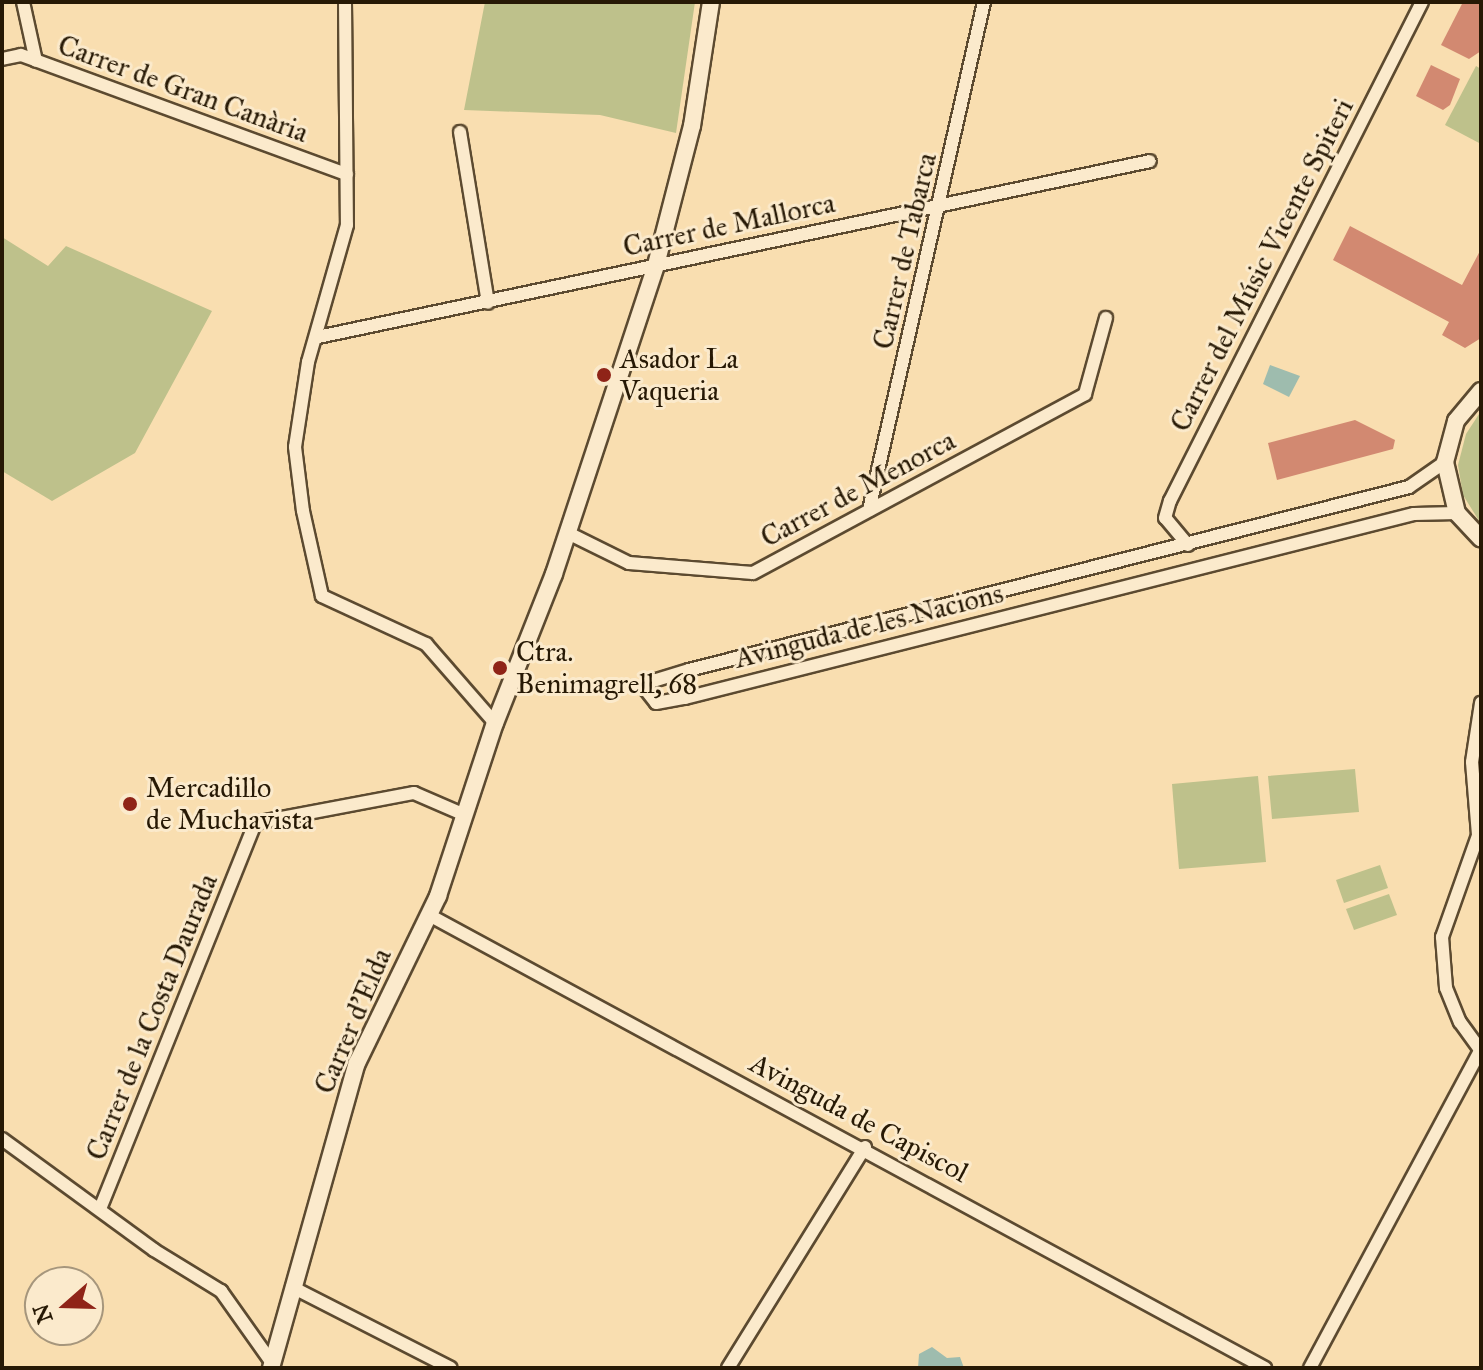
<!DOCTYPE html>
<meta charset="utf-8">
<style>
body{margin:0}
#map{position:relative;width:1483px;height:1370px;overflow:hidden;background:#f9deb0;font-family:"IM FELL Great Primer",serif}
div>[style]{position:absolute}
.green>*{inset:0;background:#bec18b}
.water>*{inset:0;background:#9ebcae}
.building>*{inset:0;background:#d28971}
.roads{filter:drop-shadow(2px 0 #5c4a30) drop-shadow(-2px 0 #5c4a30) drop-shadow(0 2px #5c4a30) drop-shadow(0 -2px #5c4a30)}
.minor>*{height:12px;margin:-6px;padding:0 6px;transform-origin:6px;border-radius:6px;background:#fbeacc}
.tertiary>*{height:16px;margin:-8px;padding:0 8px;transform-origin:8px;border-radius:8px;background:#fbeacc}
.dots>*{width:22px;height:22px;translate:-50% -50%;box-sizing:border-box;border:4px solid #fbeacc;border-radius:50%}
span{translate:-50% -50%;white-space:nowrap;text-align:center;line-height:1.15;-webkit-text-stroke:6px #fbeacc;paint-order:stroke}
.street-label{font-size:28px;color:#271905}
.poi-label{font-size:28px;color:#271905}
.left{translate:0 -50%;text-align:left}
.frame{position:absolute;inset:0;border:4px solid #271905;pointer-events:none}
.north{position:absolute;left:24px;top:1266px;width:80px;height:80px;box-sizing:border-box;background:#fbeacc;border:2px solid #a6967c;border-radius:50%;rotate:250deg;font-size:22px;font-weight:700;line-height:32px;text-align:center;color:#271905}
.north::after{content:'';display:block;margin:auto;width:28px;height:36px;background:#8f2418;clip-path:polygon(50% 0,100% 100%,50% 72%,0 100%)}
</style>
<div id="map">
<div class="green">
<div style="clip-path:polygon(485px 2px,695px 2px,676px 133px,600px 115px,464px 110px)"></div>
<div style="clip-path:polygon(1476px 66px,1481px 69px,1481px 144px,1445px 125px)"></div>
<div style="clip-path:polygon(2px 237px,48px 266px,66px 246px,212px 311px,135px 453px,52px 501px,2px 471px)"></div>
<div style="clip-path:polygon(1481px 411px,1481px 524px,1463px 495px,1458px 465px,1466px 434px)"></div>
<div style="clip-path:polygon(1355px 769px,1359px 812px,1272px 819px,1268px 776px)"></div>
<div style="clip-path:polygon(1258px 776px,1266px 862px,1179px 869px,1172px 784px)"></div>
<div style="clip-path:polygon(1380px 865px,1388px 888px,1344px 903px,1336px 880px)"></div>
<div style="clip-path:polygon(1389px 894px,1397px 915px,1354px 930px,1346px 909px)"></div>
</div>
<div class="water">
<div style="clip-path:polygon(1270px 365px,1300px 376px,1289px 397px,1263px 384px)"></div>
<div style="clip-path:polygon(932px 1347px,947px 1358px,960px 1357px,964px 1368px,918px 1368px,919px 1354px)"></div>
</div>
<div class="building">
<div style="clip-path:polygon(1463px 2px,1481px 2px,1481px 51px,1469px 59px,1441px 45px)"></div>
<div style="clip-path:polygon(1431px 65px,1460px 79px,1450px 105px,1443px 110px,1416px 96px)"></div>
<div style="clip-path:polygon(1350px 226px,1462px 285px,1481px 249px,1481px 338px,1465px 348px,1442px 335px,1449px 322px,1333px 260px)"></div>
<div style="clip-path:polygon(1355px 420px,1395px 440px,1393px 449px,1277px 480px,1268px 443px)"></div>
</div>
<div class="roads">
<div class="minor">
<div style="left:23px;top:2px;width:60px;rotate:77.6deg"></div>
<div style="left:345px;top:2px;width:223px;rotate:89.5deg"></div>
<div style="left:347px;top:225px;width:142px;rotate:105.9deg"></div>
<div style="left:308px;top:362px;width:86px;rotate:98.7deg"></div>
<div style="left:295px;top:447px;width:64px;rotate:82.9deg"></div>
<div style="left:303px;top:511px;width:87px;rotate:77.4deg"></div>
<div style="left:322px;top:596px;width:115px;rotate:24.8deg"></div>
<div style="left:426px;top:644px;width:105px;rotate:48.9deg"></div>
<div style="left:2px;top:59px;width:19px;rotate:-12deg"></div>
<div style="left:21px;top:55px;width:347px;rotate:20.1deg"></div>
<div style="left:460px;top:132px;width:173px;rotate:80.7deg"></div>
<div style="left:318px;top:337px;width:850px;rotate:-11.94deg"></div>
<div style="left:1445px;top:462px;width:44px;rotate:145.2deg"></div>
<div style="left:1409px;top:487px;width:743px;rotate:165.74deg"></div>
<div style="left:689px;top:670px;width:41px;rotate:162.9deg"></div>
<div style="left:650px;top:682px;width:9px;rotate:117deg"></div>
<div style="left:646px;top:690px;width:16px;rotate:52deg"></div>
<div style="left:656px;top:703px;width:29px;rotate:-10deg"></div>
<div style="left:685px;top:698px;width:752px;rotate:-14.17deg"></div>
<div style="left:1414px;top:514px;width:43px;rotate:-1.3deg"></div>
<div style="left:869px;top:510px;width:521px;rotate:-77.24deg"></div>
<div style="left:568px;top:533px;width:68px;rotate:26.2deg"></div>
<div style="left:629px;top:563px;width:124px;rotate:4.6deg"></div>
<div style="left:753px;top:573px;width:377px;rotate:-28.3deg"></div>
<div style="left:1085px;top:394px;width:79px;rotate:-74.6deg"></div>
<div style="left:1188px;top:545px;width:35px;rotate:-130deg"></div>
<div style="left:1165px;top:518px;width:18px;rotate:-74deg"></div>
<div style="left:1170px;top:501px;width:559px;rotate:-63.21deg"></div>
<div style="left:1481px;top:827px;width:117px;rotate:109.5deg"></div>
<div style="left:1442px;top:937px;width:51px;rotate:85.5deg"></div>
<div style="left:1446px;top:988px;width:37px;rotate:68deg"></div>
<div style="left:1460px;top:1022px;width:36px;rotate:54deg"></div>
<div style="left:1478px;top:835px;width:73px;rotate:-94.7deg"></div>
<div style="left:1472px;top:762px;width:60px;rotate:-81.3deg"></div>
<div style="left:429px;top:915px;width:951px;rotate:28.45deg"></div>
<div style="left:2px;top:1139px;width:188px;rotate:36.1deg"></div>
<div style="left:154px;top:1250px;width:79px;rotate:31.5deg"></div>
<div style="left:221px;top:1291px;width:88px;rotate:54.7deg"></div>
<div style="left:100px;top:1209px;width:416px;rotate:-68.1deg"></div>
<div style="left:255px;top:823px;width:162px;rotate:-10.7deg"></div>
<div style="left:414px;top:793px;width:56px;rotate:23.3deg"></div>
<div style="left:292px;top:1287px;width:178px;rotate:27deg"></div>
<div style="left:728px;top:1368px;width:260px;rotate:-58.2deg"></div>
<div style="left:1310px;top:1368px;width:360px;rotate:-61.8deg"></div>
</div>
<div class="tertiary">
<div style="left:1481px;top:391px;width:39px;rotate:130deg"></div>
<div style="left:1456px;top:421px;width:42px;rotate:105deg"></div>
<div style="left:1445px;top:462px;width:52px;rotate:76.8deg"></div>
<div style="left:1457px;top:513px;width:35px;rotate:47deg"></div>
<div style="left:271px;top:1368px;width:317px;rotate:-74.3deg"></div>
<div style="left:357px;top:1063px;width:186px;rotate:-64.1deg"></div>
<div style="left:438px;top:896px;width:182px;rotate:-71.8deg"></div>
<div style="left:495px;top:723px;width:160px;rotate:-68.4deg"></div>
<div style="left:554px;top:574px;width:325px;rotate:-71.7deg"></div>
<div style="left:656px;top:265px;width:144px;rotate:-75.5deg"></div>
<div style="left:692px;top:126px;width:125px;rotate:-81.3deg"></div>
</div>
</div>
<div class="dots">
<div style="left:604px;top:375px;background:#8f2418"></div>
<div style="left:500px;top:668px;background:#8f2418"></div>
<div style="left:130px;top:804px;background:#8f2418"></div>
</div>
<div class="street-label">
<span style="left:183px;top:89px;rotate:20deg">Carrer de Gran Canària</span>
<span style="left:729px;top:225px;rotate:-12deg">Carrer de Mallorca</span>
<span style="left:905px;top:251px;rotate:-77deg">Carrer de Tabarca</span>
<span style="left:1262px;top:265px;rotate:-63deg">Carrer del Músic Vicente Spiteri</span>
<span style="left:858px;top:489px;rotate:-28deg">Carrer de Menorca</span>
<span style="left:869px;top:626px;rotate:-14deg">Avinguda de les Nacions</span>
<span style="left:152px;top:1017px;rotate:-68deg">Carrer de la Costa Daurada</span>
<span style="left:353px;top:1021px;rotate:-67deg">Carrer d'Elda</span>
<span style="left:859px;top:1118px;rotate:28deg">Avinguda de Capiscol</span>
</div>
<div class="poi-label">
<span class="left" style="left:620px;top:375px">Asador La<br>Vaqueria</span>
<span class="left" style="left:516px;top:668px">Ctra.<br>Benimagrell, 68</span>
<span class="left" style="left:146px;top:804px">Mercadillo<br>de Muchavista</span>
</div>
<div class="frame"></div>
<div class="north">N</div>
</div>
